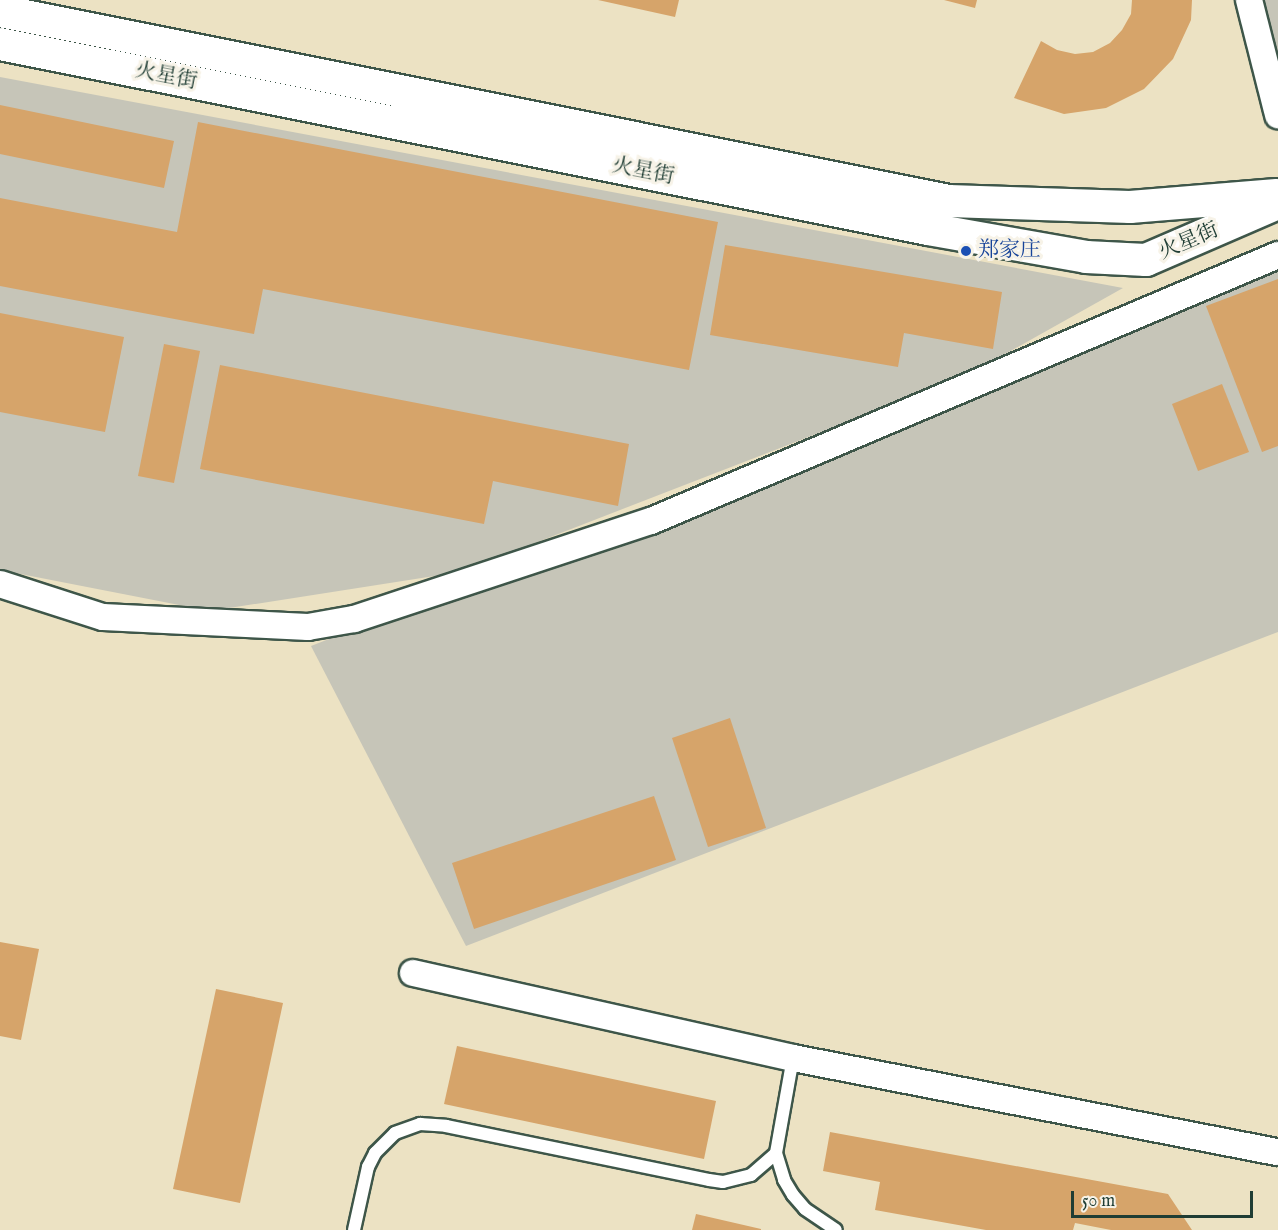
<!DOCTYPE html>
<meta charset="utf-8">
<style>
body{margin:0}
#map{position:relative;width:1278px;height:1230px;overflow:hidden;background:#ece2c3;font-family:"IM FELL English","Noto Serif SC",serif}
div>[style]{position:absolute}
.industrial>*{inset:0;background:#c6c5b8}
.building>*{inset:0;background:#d6a46a}
.roads{filter:drop-shadow(2px 0 #3e5649) drop-shadow(-2px 0 #3e5649) drop-shadow(0 2px #3e5649) drop-shadow(0 -2px #3e5649)}
.service>*{height:12px;margin:-6px;padding:0 6px;transform-origin:6px;border-radius:6px;background:#fff}
.minor>*{height:26px;margin:-13px;padding:0 13px;transform-origin:13px;border-radius:13px;background:#fff}
.tertiary>*{height:32px;margin:-16px;padding:0 16px;transform-origin:16px;border-radius:16px;background:#fff}
.dots>*{width:16px;height:16px;translate:-50% -50%;box-sizing:border-box;border:3px solid #f7f3e8;border-radius:50%}
span{translate:-50% -50%;white-space:nowrap;text-align:center;line-height:1.15;-webkit-text-stroke:6px #f7f3e8;paint-order:stroke}
.street-label{font-size:21px;color:#1f3d34}
.transit-label{font-size:21px;color:#164399}
.left{translate:0 -50%;text-align:left}
.scale{position:absolute;left:1071px;top:1191px;width:182px;height:27px;box-sizing:border-box;border:3px solid #1f3d34;border-top:0;padding-left:8px;font-size:18px;line-height:21px;white-space:nowrap;color:#1f3d34;-webkit-text-stroke:4px #f7f3e8;paint-order:stroke}
</style>
<div id="map">
<div class="industrial">
<div style="clip-path:polygon(1262px 0,1278px 0,1278px 64px)"></div>
<div style="clip-path:polygon(0 77px,1123px 288px,966px 376px,460px 572px,210px 611px,0 570px)"></div>
<div style="clip-path:polygon(1278px 269px,1278px 632px,466px 946px,311px 646px)"></div>
</div>
<div class="building">
<div style="clip-path:polygon(598px 0,679px 0,675px 17px)"></div>
<div style="clip-path:polygon(944px 0,977px 0,975px 8px)"></div>
<div style="clip-path:polygon(1132px 0,1192px 0,1191px 20px,1173px 59px,1144px 89px,1106px 108px,1064px 114px,1014px 98px,1041px 41px,1057px 50px,1075px 54px,1093px 52px,1110px 43px,1122px 30px,1131px 14px)"></div>
<div style="clip-path:polygon(0 105px,174px 141px,164px 188px,0 154px)"></div>
<div style="clip-path:polygon(198px 122px,718px 222px,689px 370px,263px 289px,254px 334px,0 286px,0 198px,177px 232px)"></div>
<div style="clip-path:polygon(725px 245px,1002px 292px,993px 349px,904px 333px,898px 367px,710px 335px)"></div>
<div style="clip-path:polygon(1278px 279px,1278px 446px,1262px 452px,1206px 306px)"></div>
<div style="clip-path:polygon(0 313px,124px 337px,105px 432px,0 412px)"></div>
<div style="clip-path:polygon(164px 344px,200px 351px,174px 483px,138px 476px)"></div>
<div style="clip-path:polygon(220px 365px,629px 444px,618px 506px,493px 481px,484px 524px,200px 469px)"></div>
<div style="clip-path:polygon(1222px 384px,1249px 452px,1198px 471px,1172px 404px)"></div>
<div style="clip-path:polygon(730px 718px,766px 828px,708px 847px,672px 738px)"></div>
<div style="clip-path:polygon(654px 796px,676px 860px,474px 929px,452px 863px)"></div>
<div style="clip-path:polygon(0 942px,39px 949px,21px 1040px,0 1036px)"></div>
<div style="clip-path:polygon(216px 989px,283px 1003px,240px 1203px,173px 1189px)"></div>
<div style="clip-path:polygon(457px 1046px,716px 1101px,704px 1159px,444px 1104px)"></div>
<div style="clip-path:polygon(830px 1132px,1168px 1194px,1192px 1230px,1111px 1230px,1075px 1223px,1073px 1230px,986px 1230px,875px 1210px,880px 1182px,823px 1171px)"></div>
<div style="clip-path:polygon(696px 1214px,761px 1229px,761px 1230px,692px 1230px)"></div>
</div>
<div class="roads">
<div class="service">
<div style="left:776px;top:1153px;width:28px;rotate:73deg"></div>
<div style="left:784px;top:1180px;width:17px;rotate:59deg"></div>
<div style="left:793px;top:1195px;width:18px;rotate:49deg"></div>
<div style="left:805px;top:1209px;width:37px;rotate:34deg"></div>
<div style="left:354px;top:1230px;width:65px;rotate:-77.5deg"></div>
<div style="left:368px;top:1167px;width:16px;rotate:-63deg"></div>
<div style="left:375px;top:1153px;width:28px;rotate:-45deg"></div>
<div style="left:395px;top:1133px;width:27px;rotate:-20deg"></div>
<div style="left:420px;top:1124px;width:26px;rotate:4deg"></div>
<div style="left:446px;top:1126px;width:268px;rotate:11.6deg"></div>
<div style="left:709px;top:1180px;width:14px;rotate:8deg"></div>
<div style="left:723px;top:1182px;width:29px;rotate:-14deg"></div>
<div style="left:751px;top:1175px;width:33px;rotate:-41deg"></div>
<div style="left:776px;top:1153px;width:97px;rotate:-79.9deg"></div>
</div>
<div class="minor">
<div style="left:1249px;top:0;width:119px;rotate:75.8deg"></div>
<div style="left:0;top:584px;width:108px;rotate:17.8deg"></div>
<div style="left:103px;top:617px;width:205px;rotate:2.8deg"></div>
<div style="left:308px;top:627px;width:47px;rotate:-9.9deg"></div>
<div style="left:354px;top:619px;width:313px;rotate:-18.3deg"></div>
<div style="left:651px;top:521px;width:681px;rotate:-22.99deg"></div>
<div style="left:413px;top:973px;width:389px;rotate:12.6deg"></div>
<div style="left:793px;top:1058px;width:494px;rotate:11deg"></div>
</div>
<div class="tertiary">
<div style="left:0;top:11px;width:968px;rotate:11.32deg"></div>
<div style="left:949px;top:201px;width:181px;rotate:1.9deg"></div>
<div style="left:1130px;top:207px;width:147px;rotate:-4.7deg"></div>
<div style="left:0;top:44px;width:946px;rotate:11.27deg"></div>
<div style="left:928px;top:229px;width:160px;rotate:10deg"></div>
<div style="left:1086px;top:257px;width:60px;rotate:2.9deg"></div>
<div style="left:1146px;top:260px;width:144px;rotate:-23.4deg"></div>
</div>
</div>
<div class="dots">
<div style="left:966px;top:251px;background:#1a4fb4"></div>
</div>
<div class="street-label">
<span style="left:166px;top:77px;rotate:11deg">火星街</span>
<span style="left:643px;top:172px;rotate:11deg">火星街</span>
<span style="left:1189px;top:242px;rotate:-23deg">火星街</span>
</div>
<div class="transit-label">
<span class="left" style="left:978px;top:251px">郑家庄</span>
</div>
<div class="scale">50 m</div>
</div>
